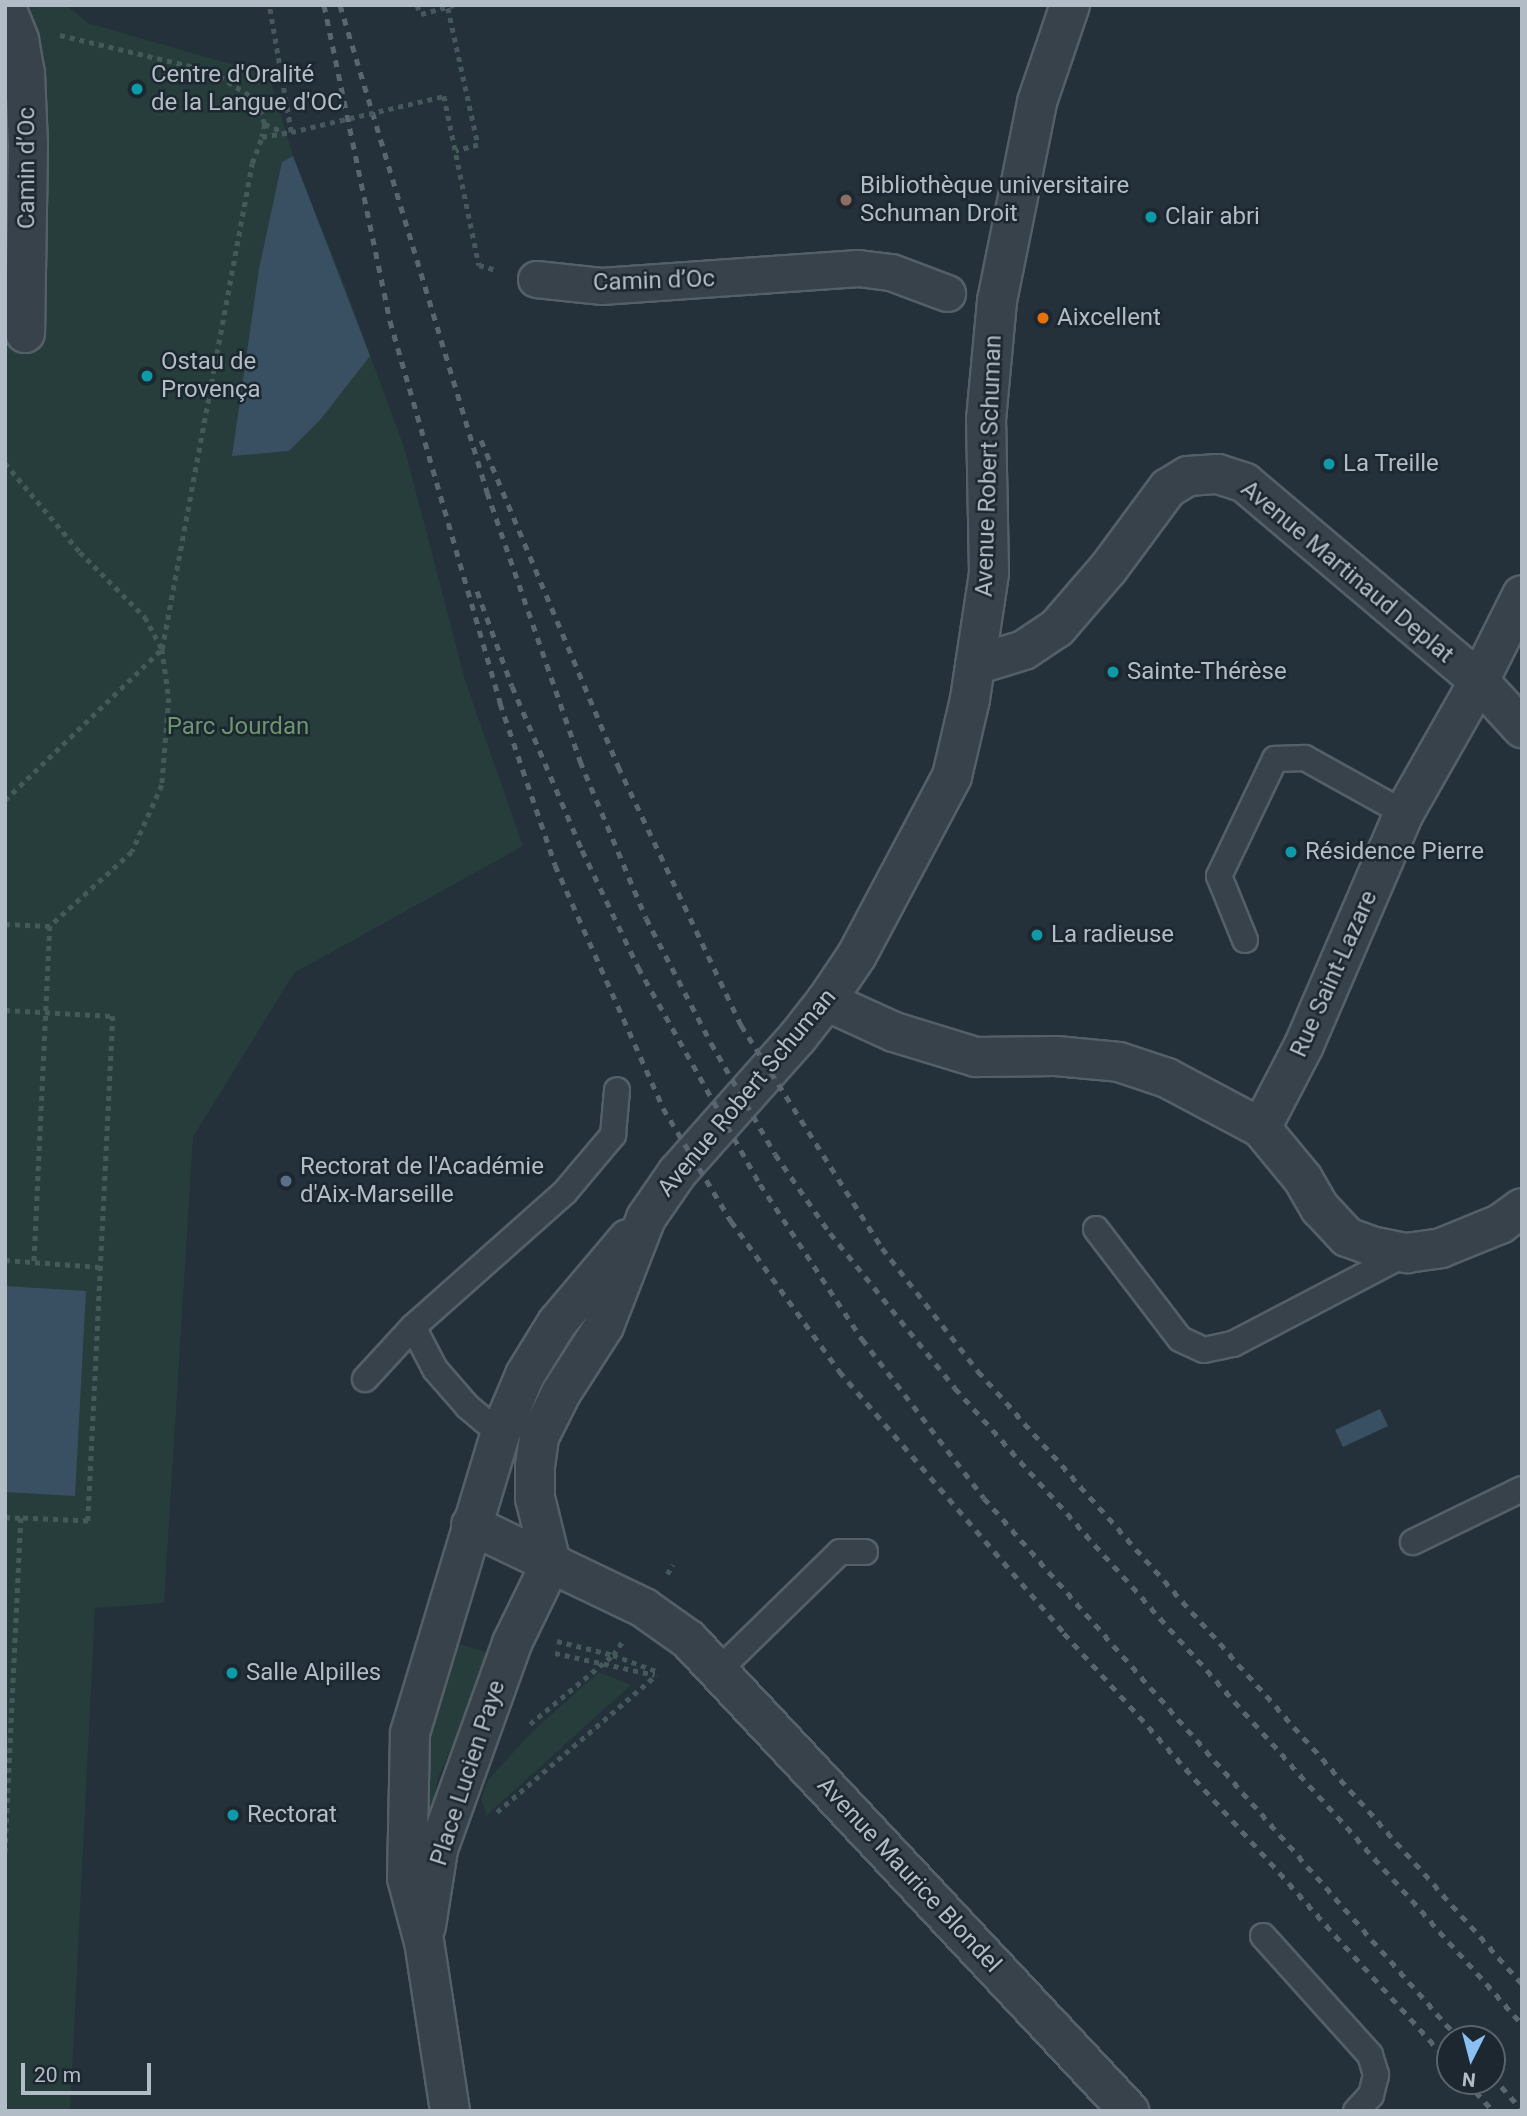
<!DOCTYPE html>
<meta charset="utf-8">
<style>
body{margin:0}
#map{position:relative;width:1527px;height:2116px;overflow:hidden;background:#24303a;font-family:Roboto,sans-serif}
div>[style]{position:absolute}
.green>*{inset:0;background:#263d3c}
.water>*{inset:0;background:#395063}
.path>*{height:4.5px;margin-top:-2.25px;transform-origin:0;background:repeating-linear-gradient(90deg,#45595a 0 5px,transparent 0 10px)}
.roads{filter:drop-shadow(2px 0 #555f68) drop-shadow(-2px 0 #555f68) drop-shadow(0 2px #555f68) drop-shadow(0 -2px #555f68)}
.service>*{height:24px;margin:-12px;padding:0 12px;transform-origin:12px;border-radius:12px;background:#37424b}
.pedestrian>*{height:35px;margin:-17.5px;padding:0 17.5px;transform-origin:17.5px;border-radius:17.5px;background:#37424b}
.minor>*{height:38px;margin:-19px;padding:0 19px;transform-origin:19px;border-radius:19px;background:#37424b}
.tertiary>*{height:38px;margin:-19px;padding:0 19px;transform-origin:19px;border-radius:19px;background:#37424b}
.rail>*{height:5px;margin-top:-2.5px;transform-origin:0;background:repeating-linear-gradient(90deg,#596671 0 7px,transparent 0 14px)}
.path-bridge>*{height:4.5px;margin-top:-2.25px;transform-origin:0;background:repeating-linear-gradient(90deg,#45595a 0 5px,transparent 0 10px)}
.dots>*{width:19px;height:19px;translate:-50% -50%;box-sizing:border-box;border:4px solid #1c272f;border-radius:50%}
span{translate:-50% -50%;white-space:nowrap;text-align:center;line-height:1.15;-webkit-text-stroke:5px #1c272f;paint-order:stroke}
.poi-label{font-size:24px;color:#b2bcc6}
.left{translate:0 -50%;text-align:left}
.street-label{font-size:24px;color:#b2bcc6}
.park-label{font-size:24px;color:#6b966f}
.frame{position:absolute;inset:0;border:7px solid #b2bcc6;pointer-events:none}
.north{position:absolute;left:1436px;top:2025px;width:70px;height:70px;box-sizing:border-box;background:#1c272f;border:2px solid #58636b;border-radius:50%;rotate:186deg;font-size:19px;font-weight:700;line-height:28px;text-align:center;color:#b2bcc6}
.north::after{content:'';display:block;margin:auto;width:24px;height:32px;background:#8bc0f3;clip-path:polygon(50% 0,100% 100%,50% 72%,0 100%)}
.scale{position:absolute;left:21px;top:2063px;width:130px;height:32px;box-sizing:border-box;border:4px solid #b2bcc6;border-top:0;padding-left:9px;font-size:21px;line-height:24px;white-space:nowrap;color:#b2bcc6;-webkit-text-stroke:5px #1c272f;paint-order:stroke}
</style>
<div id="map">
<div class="green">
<div style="clip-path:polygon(5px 5px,66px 5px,88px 23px,269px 75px,293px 156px,346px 289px,405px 450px,465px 680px,523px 846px,294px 973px,193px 1137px,164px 1603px,95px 1608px,70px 2111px,5px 2111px)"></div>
<div style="clip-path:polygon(445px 1640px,493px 1654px,438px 1778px,426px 1837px,429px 1719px)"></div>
<div style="clip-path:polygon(599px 1672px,631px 1685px,487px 1815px,481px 1800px,488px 1780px,532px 1732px)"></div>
</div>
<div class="water">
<div style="clip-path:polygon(293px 156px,370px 356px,320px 420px,289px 451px,232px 456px,259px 269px,282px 162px)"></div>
<div style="clip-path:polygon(5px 1286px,86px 1291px,75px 1496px,5px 1492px)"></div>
<div style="clip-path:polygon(1380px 1409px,1388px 1426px,1343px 1447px,1335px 1430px)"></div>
</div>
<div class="path">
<div style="left:417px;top:5px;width:10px;rotate:66deg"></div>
<div style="left:421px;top:14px;width:34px;rotate:-15deg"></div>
<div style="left:448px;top:8px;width:140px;rotate:77.6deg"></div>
<div style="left:478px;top:145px;width:23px;rotate:165deg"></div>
<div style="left:60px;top:35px;width:155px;rotate:13.4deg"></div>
<div style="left:211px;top:71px;width:54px;rotate:32.2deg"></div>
<div style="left:257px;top:100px;width:25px;rotate:72deg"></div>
<div style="left:265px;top:124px;width:13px;rotate:103deg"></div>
<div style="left:444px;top:96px;width:173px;rotate:78.3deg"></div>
<div style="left:479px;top:265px;width:19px;rotate:16deg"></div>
<div style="left:265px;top:124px;width:23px;rotate:23deg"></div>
<div style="left:5px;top:463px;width:116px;rotate:49.9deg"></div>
<div style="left:80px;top:552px;width:92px;rotate:45deg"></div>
<div style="left:145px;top:617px;width:36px;rotate:62deg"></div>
<div style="left:162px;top:649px;width:49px;rotate:81.9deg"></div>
<div style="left:169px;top:698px;width:87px;rotate:94.6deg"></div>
<div style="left:162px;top:785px;width:73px;rotate:114.1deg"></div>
<div style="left:132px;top:852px;width:110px;rotate:137.9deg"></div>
<div style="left:50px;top:926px;width:336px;rotate:92.7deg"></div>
<div style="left:5px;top:800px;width:218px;rotate:-43.9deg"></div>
<div style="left:162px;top:649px;width:494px;rotate:-79.5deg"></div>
<div style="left:252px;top:163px;width:28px;rotate:-69deg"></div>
<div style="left:262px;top:137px;width:29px;rotate:-10deg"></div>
<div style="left:291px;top:132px;width:129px;rotate:-99.8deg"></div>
<div style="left:5px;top:924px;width:45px;rotate:2.5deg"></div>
<div style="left:5px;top:1010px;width:108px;rotate:3.2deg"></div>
<div style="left:113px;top:1016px;width:506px;rotate:92.83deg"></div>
<div style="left:88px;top:1521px;width:67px;rotate:-177.4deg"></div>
<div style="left:21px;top:1518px;width:337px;rotate:92.7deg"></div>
<div style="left:5px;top:1260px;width:95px;rotate:4.2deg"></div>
<div style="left:5px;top:1517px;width:16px;rotate:4deg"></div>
<div style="left:667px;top:1574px;width:11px;rotate:-56deg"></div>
<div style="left:557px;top:1641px;width:58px;rotate:14deg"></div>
<div style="left:613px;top:1655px;width:46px;rotate:20.4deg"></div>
<div style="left:555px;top:1653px;width:102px;rotate:12.4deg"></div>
<div style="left:530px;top:1724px;width:108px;rotate:-39.7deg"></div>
<div style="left:613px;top:1655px;width:16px;rotate:-55deg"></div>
<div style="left:497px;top:1812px;width:210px;rotate:-40.7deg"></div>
</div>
<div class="roads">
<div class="service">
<div style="left:1245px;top:940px;width:69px;rotate:-112.1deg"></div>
<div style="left:1219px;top:876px;width:130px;rotate:-64.4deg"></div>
<div style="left:1275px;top:759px;width:30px;rotate:-2deg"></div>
<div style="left:1305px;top:758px;width:113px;rotate:29.1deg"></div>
<div style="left:1096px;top:1229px;width:138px;rotate:52.6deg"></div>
<div style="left:1180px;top:1339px;width:26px;rotate:25deg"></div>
<div style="left:1204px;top:1350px;width:30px;rotate:-12deg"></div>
<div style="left:1233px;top:1344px;width:196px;rotate:-27.6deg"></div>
<div style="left:365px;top:1379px;width:71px;rotate:-47.3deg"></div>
<div style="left:500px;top:1434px;width:42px;rotate:-139.8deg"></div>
<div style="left:468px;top:1407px;width:50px;rotate:-131deg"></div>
<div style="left:435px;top:1369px;width:47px;rotate:-117.6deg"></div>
<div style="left:413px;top:1327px;width:203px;rotate:-41.6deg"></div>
<div style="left:565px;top:1192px;width:75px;rotate:-49.9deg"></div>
<div style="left:613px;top:1135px;width:45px;rotate:-84.9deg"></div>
<div style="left:1413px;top:1542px;width:121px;rotate:-25.9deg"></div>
<div style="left:718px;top:1671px;width:170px;rotate:-44.3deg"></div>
<div style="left:840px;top:1552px;width:25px"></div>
<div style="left:1263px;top:1936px;width:160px;rotate:48deg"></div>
<div style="left:1370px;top:2055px;width:21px;rotate:73deg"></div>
<div style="left:1376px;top:2075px;width:21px;rotate:104deg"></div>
<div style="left:1371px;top:2095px;width:22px;rotate:133deg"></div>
</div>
<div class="pedestrian">
<div style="left:536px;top:279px;width:65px;rotate:6.1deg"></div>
<div style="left:601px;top:286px;width:258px;rotate:-4deg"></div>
<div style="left:858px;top:268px;width:33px;rotate:7deg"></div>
<div style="left:891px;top:272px;width:60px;rotate:20.6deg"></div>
</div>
<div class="minor">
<div style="left:5px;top:5px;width:38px;rotate:68deg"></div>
<div style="left:19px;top:40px;width:34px;rotate:80deg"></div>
<div style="left:25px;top:73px;width:73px;rotate:87.6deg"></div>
<div style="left:28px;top:146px;width:187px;rotate:90.9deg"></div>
<div style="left:975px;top:665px;width:51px;rotate:-17deg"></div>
<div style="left:1024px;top:650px;width:40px;rotate:-34deg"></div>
<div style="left:1057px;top:628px;width:78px;rotate:-49.2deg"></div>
<div style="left:1108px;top:569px;width:101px;rotate:-53.5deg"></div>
<div style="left:1168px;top:488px;width:23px;rotate:-31deg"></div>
<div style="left:1188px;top:476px;width:30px;rotate:-4deg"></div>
<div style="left:1218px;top:474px;width:28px;rotate:18deg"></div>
<div style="left:1245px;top:483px;width:307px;rotate:40.2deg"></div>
<div style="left:1479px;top:681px;width:64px;rotate:47.5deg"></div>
<div style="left:826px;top:1001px;width:75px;rotate:24.5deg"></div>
<div style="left:894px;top:1032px;width:86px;rotate:17deg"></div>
<div style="left:976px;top:1057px;width:80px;rotate:-0.7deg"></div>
<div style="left:1056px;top:1056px;width:63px;rotate:5.4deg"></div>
<div style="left:1119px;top:1062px;width:51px;rotate:18.4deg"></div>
<div style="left:1167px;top:1078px;width:106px;rotate:28deg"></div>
<div style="left:1261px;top:1128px;width:66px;rotate:50.5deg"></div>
<div style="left:1303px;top:1179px;width:34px;rotate:60deg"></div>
<div style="left:1320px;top:1208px;width:40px;rotate:47deg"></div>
<div style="left:1347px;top:1237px;width:30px;rotate:20deg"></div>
<div style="left:1375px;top:1247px;width:33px;rotate:11deg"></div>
<div style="left:1407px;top:1253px;width:34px;rotate:-8deg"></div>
<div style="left:1441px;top:1248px;width:64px;rotate:-22.1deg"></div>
<div style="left:1500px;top:1224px;width:27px;rotate:-36deg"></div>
<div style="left:1261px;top:1128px;width:93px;rotate:-62.6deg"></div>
<div style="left:1304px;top:1045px;width:253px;rotate:-66.7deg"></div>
<div style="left:1404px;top:813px;width:152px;rotate:-60.4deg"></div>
<div style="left:1479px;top:681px;width:96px;rotate:-63.4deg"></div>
</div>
<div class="tertiary">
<div style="left:471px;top:1525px;width:192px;rotate:25.6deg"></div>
<div style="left:644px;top:1608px;width:55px;rotate:35.4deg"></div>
<div style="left:689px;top:1640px;width:645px;rotate:46.95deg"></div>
<div style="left:551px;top:1563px;width:67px;rotate:-103.8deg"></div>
<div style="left:535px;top:1498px;width:32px;rotate:-90deg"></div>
<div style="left:535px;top:1466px;width:29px;rotate:-82deg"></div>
<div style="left:539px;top:1437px;width:49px;rotate:-63.4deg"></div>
<div style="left:561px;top:1393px;width:80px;rotate:-57.3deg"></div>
<div style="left:604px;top:1326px;width:116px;rotate:-68.7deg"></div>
<div style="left:646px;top:1218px;width:55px;rotate:-55.4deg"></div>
<div style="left:677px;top:1173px;width:181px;rotate:-48.4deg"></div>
<div style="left:797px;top:1038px;width:47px;rotate:-51.9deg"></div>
<div style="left:826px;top:1001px;width:55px;rotate:-56deg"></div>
<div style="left:857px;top:955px;width:203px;rotate:-62deg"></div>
<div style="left:952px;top:776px;width:79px;rotate:-76.8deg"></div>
<div style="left:970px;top:699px;width:127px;rotate:-81.4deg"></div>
<div style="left:989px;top:573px;width:153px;rotate:-91.1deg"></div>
<div style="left:986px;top:420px;width:120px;rotate:-84.7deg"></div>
<div style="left:997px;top:301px;width:203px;rotate:-78.6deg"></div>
<div style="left:1037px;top:102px;width:102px;rotate:-71.2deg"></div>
<div style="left:426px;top:1926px;width:78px;rotate:-81.1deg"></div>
<div style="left:438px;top:1849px;width:219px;rotate:-70.2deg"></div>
<div style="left:512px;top:1643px;width:89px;rotate:-64deg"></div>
<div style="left:450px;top:2111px;width:171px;rotate:-98.7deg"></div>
<div style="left:424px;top:1942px;width:66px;rotate:-104.9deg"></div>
<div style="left:407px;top:1878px;width:145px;rotate:-88.8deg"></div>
<div style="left:410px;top:1733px;width:312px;rotate:-73.2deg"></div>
<div style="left:500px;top:1434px;width:64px;rotate:-67deg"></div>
<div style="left:525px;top:1375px;width:61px;rotate:-58.4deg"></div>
<div style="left:557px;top:1323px;width:110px;rotate:-49.8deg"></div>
</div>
</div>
<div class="rail">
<div style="left:324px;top:5px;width:323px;rotate:78.2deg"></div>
<div style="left:390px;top:321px;width:398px;rotate:73.9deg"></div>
<div style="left:500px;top:703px;width:171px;rotate:71.2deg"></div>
<div style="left:555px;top:865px;width:266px;rotate:66deg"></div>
<div style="left:663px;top:1108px;width:132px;rotate:59deg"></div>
<div style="left:731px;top:1221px;width:185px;rotate:54.2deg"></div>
<div style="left:839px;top:1371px;width:345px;rotate:49.3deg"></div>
<div style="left:1064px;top:1633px;width:578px;rotate:48.09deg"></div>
<div style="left:340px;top:5px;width:509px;rotate:73.2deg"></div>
<div style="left:487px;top:492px;width:285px;rotate:70.9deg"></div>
<div style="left:580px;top:761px;width:170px;rotate:67.2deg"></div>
<div style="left:646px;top:918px;width:141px;rotate:62.5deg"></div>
<div style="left:711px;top:1043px;width:128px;rotate:60deg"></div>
<div style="left:775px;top:1154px;width:96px;rotate:55.2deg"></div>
<div style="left:830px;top:1233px;width:199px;rotate:51.1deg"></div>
<div style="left:955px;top:1388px;width:852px;rotate:48.28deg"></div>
<div style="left:481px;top:440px;width:354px;rotate:67.2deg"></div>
<div style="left:618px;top:766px;width:287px;rotate:64.6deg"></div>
<div style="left:741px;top:1025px;width:264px;rotate:57.7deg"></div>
<div style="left:882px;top:1248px;width:156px;rotate:52deg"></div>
<div style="left:978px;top:1371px;width:820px;rotate:48.41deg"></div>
<div style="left:477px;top:591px;width:101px;rotate:69.8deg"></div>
<div style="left:512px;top:686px;width:178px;rotate:66.9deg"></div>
<div style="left:582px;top:850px;width:130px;rotate:64.4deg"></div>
<div style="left:638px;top:967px;width:249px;rotate:60.7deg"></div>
<div style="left:760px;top:1184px;width:186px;rotate:56.7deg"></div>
<div style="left:862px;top:1339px;width:200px;rotate:52.5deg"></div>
<div style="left:984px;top:1498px;width:720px;rotate:48.72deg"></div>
<div style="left:1492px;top:2076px;width:45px;rotate:48.6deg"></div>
<div style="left:1466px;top:2081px;width:40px;rotate:48deg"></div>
</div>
<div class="path-bridge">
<div style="left:291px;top:132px;width:157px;rotate:-13.2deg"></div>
</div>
<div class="dots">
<div style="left:137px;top:89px;background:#0f9aa8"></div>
<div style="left:846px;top:200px;background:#8d6e63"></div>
<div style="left:1151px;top:217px;background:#0f9aa8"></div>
<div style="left:1043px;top:318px;background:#e8710a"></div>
<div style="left:147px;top:376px;background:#0f9aa8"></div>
<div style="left:1329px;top:464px;background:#0f9aa8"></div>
<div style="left:1113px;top:672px;background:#0f9aa8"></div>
<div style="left:1291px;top:852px;background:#0f9aa8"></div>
<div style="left:1037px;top:935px;background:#0f9aa8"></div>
<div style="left:286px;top:1181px;background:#5c6f8a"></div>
<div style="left:232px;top:1673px;background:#0f9aa8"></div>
<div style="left:233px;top:1815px;background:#0f9aa8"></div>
</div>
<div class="poi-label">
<span class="left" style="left:151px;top:89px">Centre d'Oralité<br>de la Langue d'OC</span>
<span class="left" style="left:860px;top:200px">Bibliothèque universitaire<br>Schuman Droit</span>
<span class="left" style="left:1165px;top:217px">Clair abri</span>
<span class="left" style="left:1057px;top:318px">Aixcellent</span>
<span class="left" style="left:161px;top:376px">Ostau de<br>Provença</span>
<span class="left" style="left:1343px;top:464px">La Treille</span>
<span class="left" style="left:1127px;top:672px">Sainte-Thérèse</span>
<span class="left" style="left:1305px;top:852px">Résidence Pierre</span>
<span class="left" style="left:1051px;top:935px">La radieuse</span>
<span class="left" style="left:300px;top:1181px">Rectorat de l'Académie<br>d'Aix-Marseille</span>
<span class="left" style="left:246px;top:1673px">Salle Alpilles</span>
<span class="left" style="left:247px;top:1815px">Rectorat</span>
</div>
<div class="street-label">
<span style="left:27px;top:168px;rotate:-90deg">Camin d’Oc</span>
<span style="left:654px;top:281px;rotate:-2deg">Camin d’Oc</span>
<span style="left:989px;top:466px;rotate:-88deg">Avenue Robert Schuman</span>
<span style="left:1347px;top:572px;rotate:40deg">Avenue Martinaud Deplat</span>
<span style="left:1334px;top:974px;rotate:-66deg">Rue Saint-Lazare</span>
<span style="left:747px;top:1093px;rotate:-50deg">Avenue Robert Schuman</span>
<span style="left:468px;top:1773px;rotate:-72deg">Place Lucien Paye</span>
<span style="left:909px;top:1875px;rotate:47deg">Avenue Maurice Blondel</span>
</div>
<div class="park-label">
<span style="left:238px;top:727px">Parc Jourdan</span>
</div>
<div class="frame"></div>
<div class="north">N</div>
<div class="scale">20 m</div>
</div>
